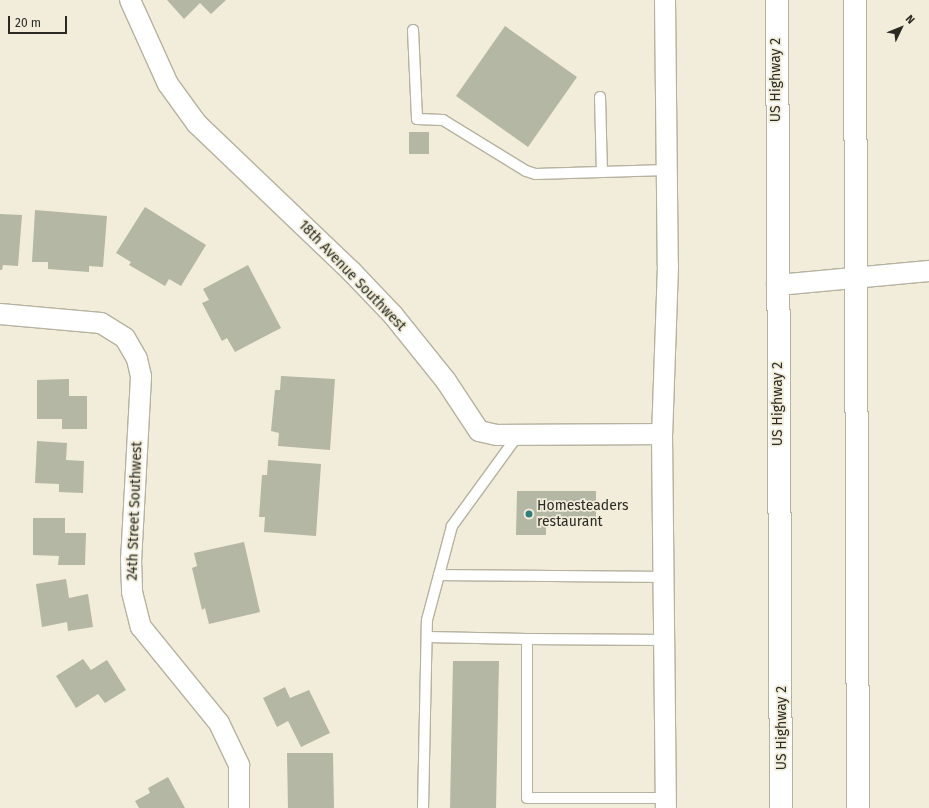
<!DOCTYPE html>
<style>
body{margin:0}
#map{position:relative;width:929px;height:808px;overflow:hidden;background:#f1edda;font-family:"Fira Sans",sans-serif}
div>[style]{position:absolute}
.building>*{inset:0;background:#b3b7a4}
.roads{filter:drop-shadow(1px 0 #b6b2a0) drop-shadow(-1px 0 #b6b2a0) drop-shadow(0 1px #b6b2a0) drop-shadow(0 -1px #b6b2a0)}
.service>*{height:10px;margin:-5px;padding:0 5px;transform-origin:5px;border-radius:5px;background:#fff}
.minor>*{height:20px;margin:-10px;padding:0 10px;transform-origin:10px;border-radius:10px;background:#fff}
.trunk>*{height:22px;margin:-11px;padding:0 11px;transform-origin:11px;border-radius:11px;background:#fff}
.dots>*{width:11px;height:11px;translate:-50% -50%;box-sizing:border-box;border:2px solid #f1edda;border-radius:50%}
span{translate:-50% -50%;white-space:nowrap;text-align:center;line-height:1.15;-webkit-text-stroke:3.5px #f1edda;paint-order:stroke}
.street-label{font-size:14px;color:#2a2922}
.poi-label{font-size:14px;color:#2a2922}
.left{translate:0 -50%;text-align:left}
.north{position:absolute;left:881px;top:8px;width:40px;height:40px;-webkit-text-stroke:3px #f1edda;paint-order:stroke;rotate:47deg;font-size:11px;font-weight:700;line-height:16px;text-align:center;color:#2a2922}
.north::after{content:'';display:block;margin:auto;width:14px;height:18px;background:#2a2922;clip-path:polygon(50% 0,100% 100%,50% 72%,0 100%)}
.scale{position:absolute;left:8px;top:16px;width:59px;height:18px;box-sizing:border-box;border:2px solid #2a2922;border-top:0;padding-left:5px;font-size:12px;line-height:14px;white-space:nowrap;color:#2a2922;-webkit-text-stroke:3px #f1edda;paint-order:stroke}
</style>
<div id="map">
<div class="building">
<div style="clip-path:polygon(167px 0,226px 0,211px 14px,200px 3px,184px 19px)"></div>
<div style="clip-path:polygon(505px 26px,577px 77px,528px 147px,456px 96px)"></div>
<div style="clip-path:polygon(409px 132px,429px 132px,429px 154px,409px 154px)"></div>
<div style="clip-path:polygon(145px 207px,206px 245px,181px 286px,169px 279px,165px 286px,129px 265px,131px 262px,116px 253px)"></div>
<div style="clip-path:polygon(35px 210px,107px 216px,103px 267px,89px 266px,89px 272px,48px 269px,48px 262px,32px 262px)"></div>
<div style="clip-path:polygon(0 214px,22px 215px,18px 266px,3px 265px,2px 270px,0 270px)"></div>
<div style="clip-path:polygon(248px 265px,281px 328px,235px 352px,227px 338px,222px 341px,202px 303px,209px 300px,203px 289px)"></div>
<div style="clip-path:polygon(281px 376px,335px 379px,330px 450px,278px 446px,279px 433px,271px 431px,275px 390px,280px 390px)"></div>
<div style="clip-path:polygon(69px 379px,69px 396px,87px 396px,87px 429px,62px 429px,62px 419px,37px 419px,37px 380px)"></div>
<div style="clip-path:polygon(37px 441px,67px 443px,66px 460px,84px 461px,83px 493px,59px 492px,59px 484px,35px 483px)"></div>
<div style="clip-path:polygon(268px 460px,321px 464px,316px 536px,264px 532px,265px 517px,259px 517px,262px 475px,267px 475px)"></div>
<div style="clip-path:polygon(517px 491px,596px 491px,596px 524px,546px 524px,546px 535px,516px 535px)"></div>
<div style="clip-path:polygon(33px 518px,65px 518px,65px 533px,86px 533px,85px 565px,58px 565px,59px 556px,33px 555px)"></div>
<div style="clip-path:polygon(244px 542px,260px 612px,209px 624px,205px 608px,202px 610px,192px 568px,197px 566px,194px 553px)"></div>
<div style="clip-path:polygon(66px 579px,69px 598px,88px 594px,93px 627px,68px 631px,67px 622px,42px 627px,36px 584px)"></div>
<div style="clip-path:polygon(83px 659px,91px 670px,107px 660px,126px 690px,105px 703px,98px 694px,76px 708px,56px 676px)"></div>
<div style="clip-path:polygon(453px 661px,499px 661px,496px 808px,450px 808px)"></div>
<div style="clip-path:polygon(285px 687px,290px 698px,309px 690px,330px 733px,301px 747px,288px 721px,277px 727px,263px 698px)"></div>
<div style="clip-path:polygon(287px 753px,333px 753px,334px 808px,288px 808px)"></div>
<div style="clip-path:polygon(168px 777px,185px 808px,139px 808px,135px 801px,150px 793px,148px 788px)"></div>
</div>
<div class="roads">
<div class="service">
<div style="left:413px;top:30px;width:89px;rotate:87.4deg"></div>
<div style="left:417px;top:119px;width:26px;rotate:2deg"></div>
<div style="left:443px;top:120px;width:97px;rotate:31.6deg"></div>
<div style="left:526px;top:171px;width:10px;rotate:17deg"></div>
<div style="left:536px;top:174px;width:131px;rotate:-1.7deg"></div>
<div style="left:600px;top:97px;width:75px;rotate:88.5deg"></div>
<div style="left:439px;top:575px;width:226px;rotate:0.5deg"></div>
<div style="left:427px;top:637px;width:100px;rotate:1.1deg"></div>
<div style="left:664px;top:640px;width:137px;rotate:-179.6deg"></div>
<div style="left:527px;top:639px;width:159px;rotate:90deg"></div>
<div style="left:527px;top:798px;width:140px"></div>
<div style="left:423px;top:808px;width:188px;rotate:-88.8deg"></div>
<div style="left:427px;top:620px;width:97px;rotate:-75.1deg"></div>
<div style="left:452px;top:526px;width:112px;rotate:-54deg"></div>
</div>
<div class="minor">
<div style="left:130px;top:0;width:92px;rotate:65.7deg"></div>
<div style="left:168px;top:84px;width:49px;rotate:54.1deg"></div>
<div style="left:197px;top:124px;width:213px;rotate:43.7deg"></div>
<div style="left:351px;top:271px;width:61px;rotate:46.3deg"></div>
<div style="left:393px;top:315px;width:85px;rotate:51.2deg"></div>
<div style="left:446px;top:381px;width:60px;rotate:56.6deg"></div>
<div style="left:479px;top:431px;width:18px;rotate:13deg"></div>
<div style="left:497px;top:435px;width:165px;rotate:-0.3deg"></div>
<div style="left:665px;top:0;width:266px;rotate:89.4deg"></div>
<div style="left:668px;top:266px;width:168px;rotate:92deg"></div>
<div style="left:662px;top:434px;width:374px;rotate:89.4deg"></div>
<div style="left:777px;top:285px;width:153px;rotate:-5.3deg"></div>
<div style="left:0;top:314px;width:101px;rotate:5.1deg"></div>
<div style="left:101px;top:323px;width:28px;rotate:32deg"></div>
<div style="left:125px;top:338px;width:24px;rotate:60deg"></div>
<div style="left:137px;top:359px;width:18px;rotate:77deg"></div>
<div style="left:141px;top:377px;width:183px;rotate:93.1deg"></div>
<div style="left:131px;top:560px;width:32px;rotate:88deg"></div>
<div style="left:132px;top:592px;width:36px;rotate:76deg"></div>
<div style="left:141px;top:627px;width:124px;rotate:50.9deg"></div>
<div style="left:219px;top:723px;width:47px;rotate:64.5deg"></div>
<div style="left:239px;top:765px;width:43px;rotate:90deg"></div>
</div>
<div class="trunk">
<div style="left:777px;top:0;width:808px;rotate:89.72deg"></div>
<div style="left:855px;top:0;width:808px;rotate:89.79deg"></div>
</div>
</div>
<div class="dots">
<div style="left:529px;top:514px;background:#347d7d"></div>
</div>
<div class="street-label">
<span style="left:776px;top:80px;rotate:-90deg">US Highway 2</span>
<span style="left:352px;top:276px;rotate:46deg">18th Avenue Southwest</span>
<span style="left:778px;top:404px;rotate:-90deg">US Highway 2</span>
<span style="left:135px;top:511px;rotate:-88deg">24th Street Southwest</span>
<span style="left:782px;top:728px;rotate:-90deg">US Highway 2</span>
</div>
<div class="poi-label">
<span class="left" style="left:537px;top:514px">Homesteaders<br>restaurant</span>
</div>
<div class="north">N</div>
<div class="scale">20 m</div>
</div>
